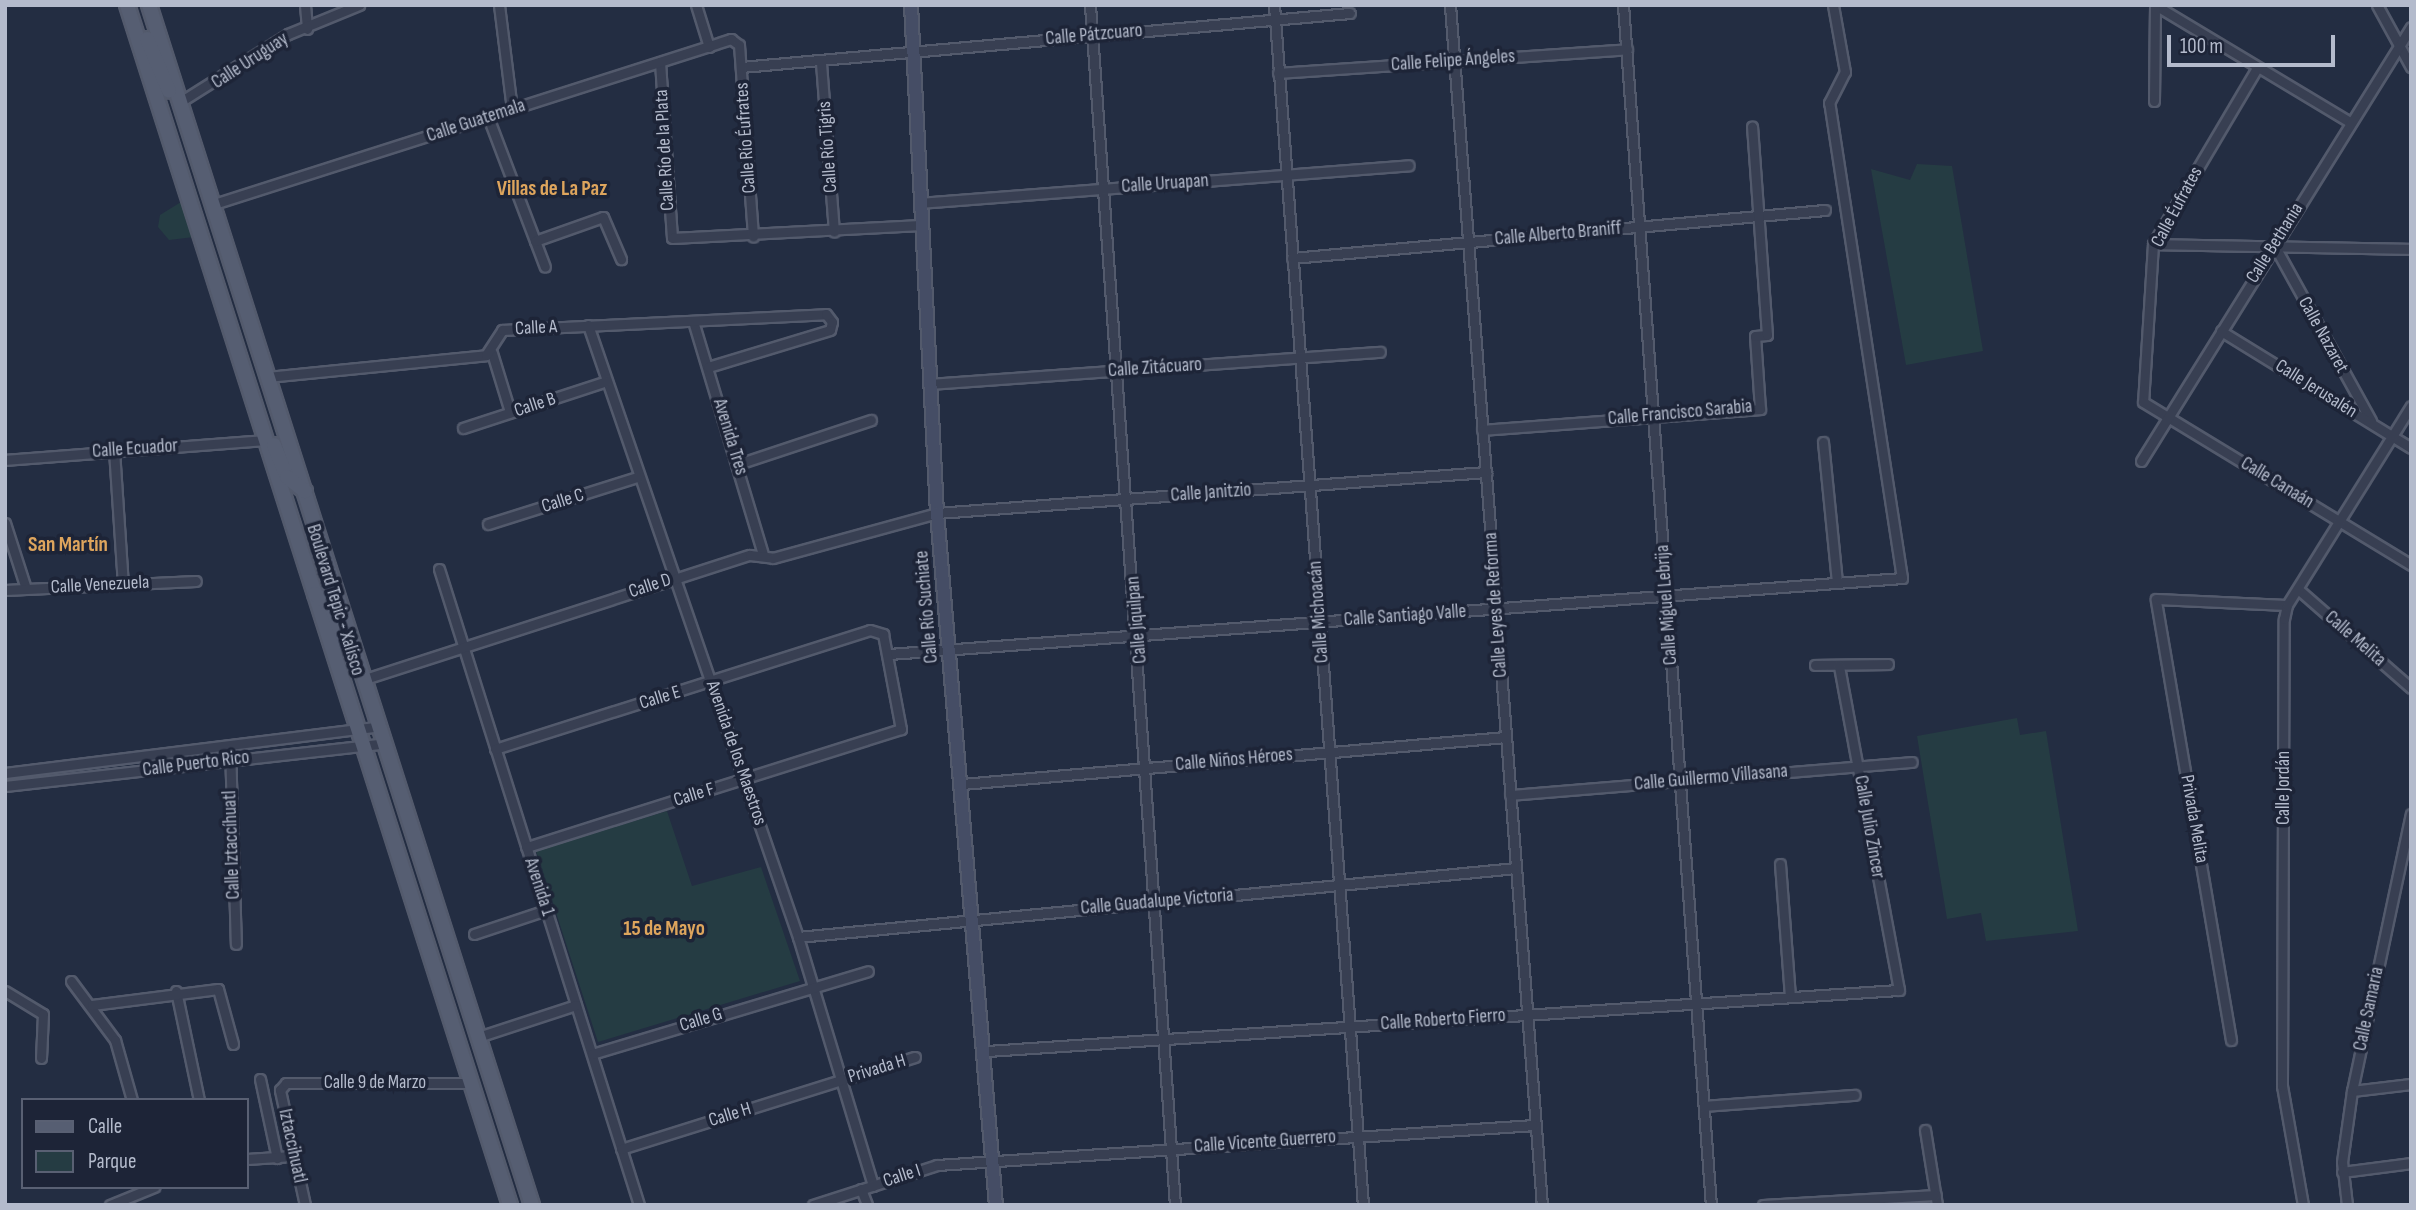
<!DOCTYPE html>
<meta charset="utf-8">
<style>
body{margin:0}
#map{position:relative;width:2416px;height:1210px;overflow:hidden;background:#232d42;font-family:"Sofia Sans Condensed",sans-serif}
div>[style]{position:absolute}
.green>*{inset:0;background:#253c43}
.roads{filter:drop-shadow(2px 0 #535a6c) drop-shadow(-2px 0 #535a6c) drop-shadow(0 2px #535a6c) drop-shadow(0 -2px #535a6c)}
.minor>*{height:9px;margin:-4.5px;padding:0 4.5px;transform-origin:4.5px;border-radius:4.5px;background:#383f52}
.secondary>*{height:12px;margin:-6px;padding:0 6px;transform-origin:6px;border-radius:6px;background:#454d65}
.primary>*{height:14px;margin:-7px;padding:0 7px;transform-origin:7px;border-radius:7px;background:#565e72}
span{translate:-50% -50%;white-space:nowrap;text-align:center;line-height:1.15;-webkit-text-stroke:7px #1d2437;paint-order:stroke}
.street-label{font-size:19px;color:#b4bbcc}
.neighbourhood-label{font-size:21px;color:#dea55d;font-weight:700}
.frame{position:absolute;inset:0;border:7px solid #b4bbcc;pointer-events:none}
.legend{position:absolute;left:21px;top:1098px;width:228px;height:91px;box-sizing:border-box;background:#1d2437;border:2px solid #596073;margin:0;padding:9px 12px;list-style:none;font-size:21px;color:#b4bbcc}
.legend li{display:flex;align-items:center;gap:14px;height:35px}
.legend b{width:35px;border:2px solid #596073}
.scale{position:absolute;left:2167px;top:35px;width:168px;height:32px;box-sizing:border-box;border:4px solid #b4bbcc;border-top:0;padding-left:9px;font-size:21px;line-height:24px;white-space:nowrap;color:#b4bbcc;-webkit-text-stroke:5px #1d2437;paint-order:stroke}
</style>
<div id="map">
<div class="green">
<div style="clip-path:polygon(1917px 164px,1952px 166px,1983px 351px,1906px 365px,1871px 169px,1910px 180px)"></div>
<div style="clip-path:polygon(181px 202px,194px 237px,169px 240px,158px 227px,160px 215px)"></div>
<div style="clip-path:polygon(2017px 718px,2020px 735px,2046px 731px,2078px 931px,1986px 941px,1981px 913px,1947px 919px,1917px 736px)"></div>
<div style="clip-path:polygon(667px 811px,692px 886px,761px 867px,800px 981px,598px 1042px,536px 851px)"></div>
</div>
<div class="roads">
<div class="minor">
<div style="left:305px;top:5px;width:24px;rotate:85deg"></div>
<div style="left:499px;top:5px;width:105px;rotate:82.9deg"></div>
<div style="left:696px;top:5px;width:44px;rotate:72.8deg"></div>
<div style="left:1090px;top:5px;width:1203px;rotate:85.95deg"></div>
<div style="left:1274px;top:5px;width:1203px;rotate:85.76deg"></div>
<div style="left:1450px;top:5px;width:1204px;rotate:85.62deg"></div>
<div style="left:1623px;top:5px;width:1203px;rotate:85.81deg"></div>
<div style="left:2155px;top:5px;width:227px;rotate:31deg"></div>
<div style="left:2377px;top:5px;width:71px;rotate:61.3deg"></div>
<div style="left:660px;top:62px;width:176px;rotate:86.1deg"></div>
<div style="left:672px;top:238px;width:249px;rotate:-3deg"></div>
<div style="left:821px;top:63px;width:169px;rotate:85.6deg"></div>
<div style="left:741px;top:67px;width:611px;rotate:-5.07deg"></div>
<div style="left:2257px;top:68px;width:204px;rotate:120.6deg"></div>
<div style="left:2153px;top:244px;width:158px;rotate:93.6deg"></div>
<div style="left:2143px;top:402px;width:314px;rotate:31.3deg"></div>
<div style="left:1278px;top:73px;width:350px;rotate:-3.9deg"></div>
<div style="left:2154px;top:101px;width:95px;rotate:-89.4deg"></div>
<div style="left:180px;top:102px;width:128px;rotate:-32.2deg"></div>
<div style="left:288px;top:34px;width:77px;rotate:-22.2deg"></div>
<div style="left:488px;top:117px;width:160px;rotate:69.2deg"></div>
<div style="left:920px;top:203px;width:490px;rotate:-4.4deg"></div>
<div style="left:214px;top:204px;width:543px;rotate:-17.7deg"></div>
<div style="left:731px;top:39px;width:10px;rotate:37deg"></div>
<div style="left:739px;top:45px;width:192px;rotate:85.8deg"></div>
<div style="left:535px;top:241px;width:72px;rotate:-19.4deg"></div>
<div style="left:603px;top:217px;width:46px;rotate:66.8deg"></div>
<div style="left:2153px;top:244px;width:258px;rotate:1.1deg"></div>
<div style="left:2274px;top:245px;width:201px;rotate:61.1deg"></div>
<div style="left:1292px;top:258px;width:535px;rotate:-5.15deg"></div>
<div style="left:693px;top:321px;width:243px;rotate:73.3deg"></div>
<div style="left:588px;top:325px;width:647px;rotate:71.06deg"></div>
<div style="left:798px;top:937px;width:260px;rotate:73.2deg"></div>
<div style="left:2221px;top:331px;width:223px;rotate:31.6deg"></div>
<div style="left:492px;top:353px;width:62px;rotate:73deg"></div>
<div style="left:267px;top:377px;width:220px;rotate:-5.7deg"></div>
<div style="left:486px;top:355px;width:30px;rotate:-57deg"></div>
<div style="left:502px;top:330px;width:324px;rotate:-2.8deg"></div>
<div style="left:826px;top:314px;width:10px;rotate:53deg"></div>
<div style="left:832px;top:322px;width:8px;rotate:104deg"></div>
<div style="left:830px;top:330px;width:127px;rotate:163.1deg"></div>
<div style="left:930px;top:384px;width:451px;rotate:-4.1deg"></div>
<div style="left:463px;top:428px;width:151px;rotate:-18.1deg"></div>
<div style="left:1482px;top:430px;width:279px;rotate:-4.3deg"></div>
<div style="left:1760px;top:409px;width:73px;rotate:-93.9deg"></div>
<div style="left:1755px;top:336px;width:12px;rotate:-5deg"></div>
<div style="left:1767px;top:335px;width:209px;rotate:-94.1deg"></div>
<div style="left:1823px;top:442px;width:141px;rotate:84.3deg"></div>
<div style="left:114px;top:450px;width:134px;rotate:86.2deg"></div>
<div style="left:5px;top:460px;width:260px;rotate:-4.4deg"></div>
<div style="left:2141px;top:461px;width:511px;rotate:-58.11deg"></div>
<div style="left:738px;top:464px;width:140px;rotate:-18.3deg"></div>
<div style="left:5px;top:523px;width:69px;rotate:72.3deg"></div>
<div style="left:488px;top:524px;width:156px;rotate:-17.5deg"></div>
<div style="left:439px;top:569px;width:667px;rotate:72.54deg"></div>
<div style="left:2298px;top:589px;width:150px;rotate:41.2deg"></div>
<div style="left:5px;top:590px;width:191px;rotate:-2.7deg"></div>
<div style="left:889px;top:654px;width:1016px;rotate:-4.29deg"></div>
<div style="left:1902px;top:578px;width:481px;rotate:-98.7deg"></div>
<div style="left:1829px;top:103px;width:35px;rotate:-63deg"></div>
<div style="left:1845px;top:72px;width:68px;rotate:-100.2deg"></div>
<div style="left:1815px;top:665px;width:73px;rotate:-0.8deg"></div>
<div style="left:365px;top:679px;width:404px;rotate:-17.9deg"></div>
<div style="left:750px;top:555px;width:23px;rotate:7deg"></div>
<div style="left:773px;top:558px;width:170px;rotate:-15.3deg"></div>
<div style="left:937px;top:513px;width:551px;rotate:-4.27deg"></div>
<div style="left:230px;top:746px;width:198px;rotate:88.3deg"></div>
<div style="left:495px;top:749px;width:393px;rotate:-17.6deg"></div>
<div style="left:870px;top:630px;width:14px;rotate:17deg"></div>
<div style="left:883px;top:634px;width:97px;rotate:79.3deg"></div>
<div style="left:901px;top:729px;width:393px;rotate:162.5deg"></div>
<div style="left:5px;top:773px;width:379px;rotate:-7.1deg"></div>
<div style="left:962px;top:784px;width:546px;rotate:-4.94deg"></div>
<div style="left:5px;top:786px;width:383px;rotate:-6.4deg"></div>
<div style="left:1510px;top:795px;width:403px;rotate:-4.7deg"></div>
<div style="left:1780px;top:864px;width:133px;rotate:85.7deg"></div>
<div style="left:474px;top:934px;width:76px;rotate:-18.4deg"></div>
<div style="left:798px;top:937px;width:721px;rotate:-5.49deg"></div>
<div style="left:71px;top:981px;width:74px;rotate:53.3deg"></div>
<div style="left:115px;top:1040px;width:62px;rotate:74.2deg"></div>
<div style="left:5px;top:991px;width:44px;rotate:31.2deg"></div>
<div style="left:43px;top:1014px;width:44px;rotate:92.6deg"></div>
<div style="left:176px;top:991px;width:111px;rotate:78.1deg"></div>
<div style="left:92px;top:1005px;width:127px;rotate:-7.2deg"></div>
<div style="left:218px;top:989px;width:57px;rotate:74.7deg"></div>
<div style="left:478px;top:1037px;width:103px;rotate:-18.1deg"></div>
<div style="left:2231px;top:1040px;width:447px;rotate:-99.7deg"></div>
<div style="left:2156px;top:599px;width:131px;rotate:2.6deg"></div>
<div style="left:987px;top:1051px;width:914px;rotate:-3.83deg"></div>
<div style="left:1899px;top:990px;width:330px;rotate:-100.5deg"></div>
<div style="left:592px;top:1054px;width:288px;rotate:-16.7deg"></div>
<div style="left:260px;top:1079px;width:81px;rotate:77.9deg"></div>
<div style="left:2352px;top:1091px;width:59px;rotate:-6.8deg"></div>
<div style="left:1704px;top:1106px;width:151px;rotate:-4.2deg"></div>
<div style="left:1925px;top:1130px;width:76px;rotate:80.9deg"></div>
<div style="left:621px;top:1149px;width:308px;rotate:-17.4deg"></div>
<div style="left:247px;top:1159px;width:45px;rotate:-3.8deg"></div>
<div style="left:2342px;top:1172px;width:70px;rotate:-7.4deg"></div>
<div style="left:861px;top:1189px;width:17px;rotate:69deg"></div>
<div style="left:110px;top:1205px;width:48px;rotate:-22.2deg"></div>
<div style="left:305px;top:1205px;width:118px;rotate:-102.3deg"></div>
<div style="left:280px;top:1090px;width:9px;rotate:-49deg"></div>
<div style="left:286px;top:1083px;width:183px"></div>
<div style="left:813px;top:1205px;width:130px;rotate:-17.9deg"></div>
<div style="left:937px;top:1165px;width:599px;rotate:-3.83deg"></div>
<div style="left:1763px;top:1205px;width:173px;rotate:-3.3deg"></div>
<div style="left:2303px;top:1205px;width:121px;rotate:-100deg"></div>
<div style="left:2282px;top:1086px;width:467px;rotate:-89.8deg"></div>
<div style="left:2284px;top:619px;width:14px;rotate:-78deg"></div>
<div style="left:2287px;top:605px;width:234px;rotate:-58.1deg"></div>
<div style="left:2347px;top:1205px;width:43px;rotate:-96.6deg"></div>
<div style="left:2342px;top:1162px;width:72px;rotate:-82deg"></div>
<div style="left:2352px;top:1091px;width:283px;rotate:-78deg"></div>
</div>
<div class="secondary">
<div style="left:911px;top:5px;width:509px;rotate:87.07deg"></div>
<div style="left:937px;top:513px;width:695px;rotate:85.13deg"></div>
</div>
<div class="primary">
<div style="left:127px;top:5px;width:1260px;rotate:72.3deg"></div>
<div style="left:149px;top:5px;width:1260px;rotate:72.3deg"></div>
<div style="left:147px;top:39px;width:56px;rotate:67.1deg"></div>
<div style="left:274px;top:445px;width:35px;rotate:68deg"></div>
<div style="left:287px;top:477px;width:23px;rotate:38deg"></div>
<div style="left:315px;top:594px;width:20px;rotate:37deg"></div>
<div style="left:331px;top:606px;width:65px;rotate:69.3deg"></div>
</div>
</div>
<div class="street-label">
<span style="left:1094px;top:35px;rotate:-5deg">Calle Pátzcuaro</span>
<span style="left:250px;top:61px;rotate:-33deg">Calle Uruguay</span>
<span style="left:1453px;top:61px;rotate:-4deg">Calle Felipe Ángeles</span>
<span style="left:476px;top:121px;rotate:-18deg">Calle Guatemala</span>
<span style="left:746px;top:138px;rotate:-94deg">Calle Río Éufrates</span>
<span style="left:828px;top:147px;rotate:-94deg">Calle Río Tigris</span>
<span style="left:665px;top:150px;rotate:-93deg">Calle Río de la Plata</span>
<span style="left:1165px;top:184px;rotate:-4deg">Calle Uruapan</span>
<span style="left:2177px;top:207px;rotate:-62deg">Calle Éufrates</span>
<span style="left:1558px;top:234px;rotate:-5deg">Calle Alberto Braniff</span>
<span style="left:2275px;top:243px;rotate:-58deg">Calle Bethania</span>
<span style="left:536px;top:328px;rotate:-3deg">Calle A</span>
<span style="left:2323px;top:335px;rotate:61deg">Calle Nazaret</span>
<span style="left:1155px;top:368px;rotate:-4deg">Calle Zitácuaro</span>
<span style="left:2316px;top:389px;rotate:32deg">Calle Jerusalén</span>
<span style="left:535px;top:405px;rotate:-18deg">Calle B</span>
<span style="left:1680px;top:413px;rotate:-5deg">Calle Francisco Sarabia</span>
<span style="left:730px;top:437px;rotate:73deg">Avenida Tres</span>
<span style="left:135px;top:449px;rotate:-4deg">Calle Ecuador</span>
<span style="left:2277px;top:483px;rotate:31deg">Calle Canaán</span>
<span style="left:1211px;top:493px;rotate:-4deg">Calle Janitzio</span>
<span style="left:563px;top:501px;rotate:-17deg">Calle C</span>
<span style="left:100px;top:585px;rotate:-3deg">Calle Venezuela</span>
<span style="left:650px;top:586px;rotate:-18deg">Calle D</span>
<span style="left:335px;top:600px;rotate:73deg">Boulevard Tepic - Xalisco</span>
<span style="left:1496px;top:605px;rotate:-94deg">Calle Leyes de Reforma</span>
<span style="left:1667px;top:605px;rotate:-94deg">Calle Miguel Lebrija</span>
<span style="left:927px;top:607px;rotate:-95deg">Calle Río Suchiate</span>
<span style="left:1319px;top:612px;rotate:-94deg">Calle Michoacán</span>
<span style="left:1405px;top:616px;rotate:-4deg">Calle Santiago Valle</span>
<span style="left:1137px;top:620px;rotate:-95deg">Calle Jiquilpan</span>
<span style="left:2355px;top:639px;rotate:41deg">Calle Melita</span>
<span style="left:660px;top:698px;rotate:-17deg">Calle E</span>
<span style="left:736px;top:753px;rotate:71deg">Avenida de los Maestros</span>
<span style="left:1234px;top:760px;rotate:-5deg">Calle Niños Héroes</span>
<span style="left:196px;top:764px;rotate:-7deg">Calle Puerto Rico</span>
<span style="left:1711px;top:778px;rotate:-5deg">Calle Guillermo Villasana</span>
<span style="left:2284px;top:788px;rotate:-90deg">Calle Jordán</span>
<span style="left:694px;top:795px;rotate:-17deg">Calle F</span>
<span style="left:2194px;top:819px;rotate:80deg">Privada Melita</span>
<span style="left:1869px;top:827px;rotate:80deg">Calle Julio Zincer</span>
<span style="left:232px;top:845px;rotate:-92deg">Calle Iztaccíhuatl</span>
<span style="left:539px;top:887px;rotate:72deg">Avenida 1</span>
<span style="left:1157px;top:902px;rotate:-5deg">Calle Guadalupe Victoria</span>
<span style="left:2369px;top:1009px;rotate:-78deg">Calle Samaria</span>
<span style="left:701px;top:1020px;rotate:-17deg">Calle G</span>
<span style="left:1443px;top:1020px;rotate:-4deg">Calle Roberto Fierro</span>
<span style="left:877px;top:1069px;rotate:-17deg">Privada H</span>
<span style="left:375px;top:1083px">Calle 9 de Marzo</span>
<span style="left:730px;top:1115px;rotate:-17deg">Calle H</span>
<span style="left:1265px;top:1142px;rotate:-4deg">Calle Vicente Guerrero</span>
<span style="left:292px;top:1146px;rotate:78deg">Iztaccihuatl</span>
<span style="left:902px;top:1176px;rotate:-18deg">Calle I</span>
</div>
<div class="neighbourhood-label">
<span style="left:552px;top:189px">Villas de La Paz</span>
<span style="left:68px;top:545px">San Martín</span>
<span style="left:664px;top:929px">15 de Mayo</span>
</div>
<div class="frame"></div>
<ul class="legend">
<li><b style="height:9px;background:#565e72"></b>Calle</li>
<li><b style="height:19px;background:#253c43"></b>Parque</li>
</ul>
<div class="scale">100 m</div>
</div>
